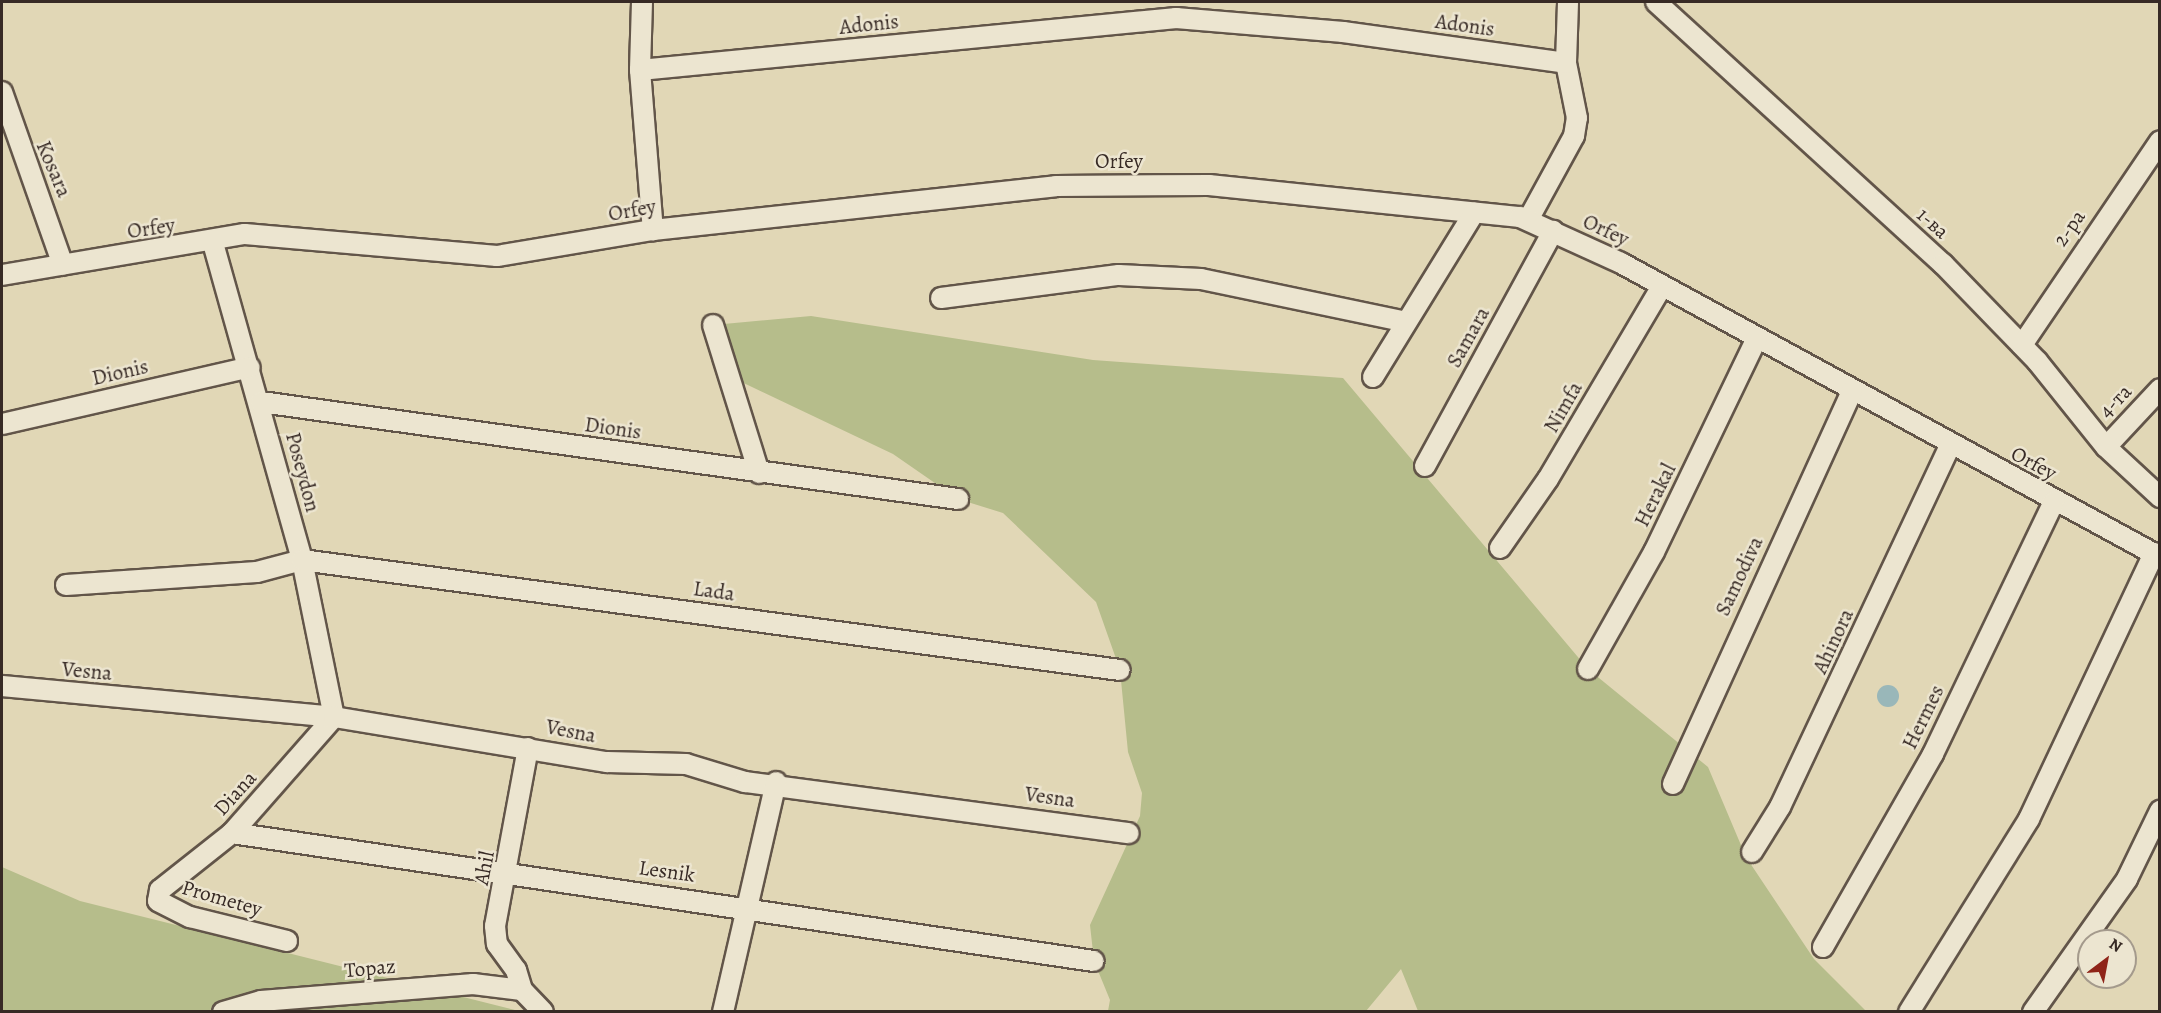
<!DOCTYPE html>
<meta charset="utf-8">
<style>
body{margin:0}
#map{position:relative;width:2161px;height:1013px;overflow:hidden;background:#e1d7b6;font-family:Alegreya,serif}
div>[style]{position:absolute}
.green>*{inset:0;background:#b6bd8b}
.water>*{inset:0;background:#99b7b9}
.round{border-radius:50%}
.roads{filter:drop-shadow(2px 0 #625549) drop-shadow(-2px 0 #625549) drop-shadow(0 2px #625549) drop-shadow(0 -2px #625549)}
.minor>*{height:20px;margin:-10px;padding:0 10px;transform-origin:10px;border-radius:10px;background:#ece5d0}
span{translate:-50% -50%;white-space:nowrap;text-align:center;line-height:1.15;-webkit-text-stroke:5px #ece5d0;paint-order:stroke}
.street-label{font-size:21px;color:#372a25}
.frame{position:absolute;inset:0;border:3px solid #372a25;pointer-events:none}
.north{position:absolute;left:2077px;top:929px;width:60px;height:60px;box-sizing:border-box;background:#ece5d0;border:2px solid #a49a8c;border-radius:50%;rotate:32deg;font-size:16px;font-weight:700;line-height:24px;text-align:center;color:#372a25}
.north::after{content:'';display:block;margin:auto;width:21px;height:27px;background:#8f2418;clip-path:polygon(50% 0,100% 100%,50% 72%,0 100%)}
</style>
<div id="map">
<div class="green">
<div style="clip-path:polygon(811px 316px,1093px 360px,1343px 378px,1588px 669px,1708px 767px,1746px 857px,1814px 959px,1866px 1011px,1418px 1011px,1401px 969px,1366px 1011px,1108px 1011px,1110px 1000px,1094px 961px,1090px 925px,1140px 816px,1142px 793px,1128px 752px,1120px 670px,1096px 602px,1003px 513px,958px 499px,893px 454px,729px 376px,713px 325px)"></div>
<div style="clip-path:polygon(2px 867px,80px 901px,519px 1011px,2px 1012px)"></div>
</div>
<div class="water">
<div class="round" style="left:1877px;top:685px;width:22px;height:22px"></div>
</div>
<div class="roads">
<div class="minor">
<div style="left:642px;top:2px;width:68px;rotate:91.7deg"></div>
<div style="left:640px;top:70px;width:161px;rotate:85.4deg"></div>
<div style="left:1656px;top:2px;width:389px;rotate:42.4deg"></div>
<div style="left:1943px;top:264px;width:135px;rotate:45.9deg"></div>
<div style="left:2037px;top:361px;width:110px;rotate:51.3deg"></div>
<div style="left:2106px;top:447px;width:74px;rotate:42.8deg"></div>
<div style="left:640px;top:70px;width:539px;rotate:-5.54deg"></div>
<div style="left:1176px;top:18px;width:168px;rotate:4.8deg"></div>
<div style="left:1343px;top:32px;width:225px;rotate:7.9deg"></div>
<div style="left:2px;top:92px;width:183px;rotate:70.6deg"></div>
<div style="left:1528px;top:220px;width:96px;rotate:-61.3deg"></div>
<div style="left:1574px;top:136px;width:18px;rotate:-81deg"></div>
<div style="left:1577px;top:118px;width:56px;rotate:-101.3deg"></div>
<div style="left:1566px;top:63px;width:61px;rotate:-88.1deg"></div>
<div style="left:213px;top:243px;width:329px;rotate:74.3deg"></div>
<div style="left:302px;top:560px;width:160px;rotate:78.5deg"></div>
<div style="left:334px;top:717px;width:154px;rotate:131.3deg"></div>
<div style="left:232px;top:833px;width:92px;rotate:141.6deg"></div>
<div style="left:160px;top:890px;width:11px;rotate:100deg"></div>
<div style="left:158px;top:901px;width:36px;rotate:27deg"></div>
<div style="left:190px;top:917px;width:100px;rotate:13.9deg"></div>
<div style="left:2px;top:275px;width:246px;rotate:-9.6deg"></div>
<div style="left:245px;top:234px;width:253px;rotate:5deg"></div>
<div style="left:497px;top:256px;width:158px;rotate:-9.5deg"></div>
<div style="left:653px;top:230px;width:405px;rotate:-6.2deg"></div>
<div style="left:1056px;top:186px;width:153px;rotate:-0.4deg"></div>
<div style="left:1209px;top:185px;width:313px;rotate:5.9deg"></div>
<div style="left:1520px;top:217px;width:111px;rotate:24.5deg"></div>
<div style="left:1621px;top:263px;width:614px;rotate:28.61deg"></div>
<div style="left:941px;top:298px;width:179px;rotate:-7.4deg"></div>
<div style="left:1119px;top:275px;width:82px;rotate:2.8deg"></div>
<div style="left:1201px;top:279px;width:209px;rotate:11.8deg"></div>
<div style="left:713px;top:325px;width:155px;rotate:72.7deg"></div>
<div style="left:2022px;top:345px;width:246px;rotate:-55.9deg"></div>
<div style="left:1373px;top:377px;width:193px;rotate:-58.4deg"></div>
<div style="left:261px;top:402px;width:704px;rotate:7.92deg"></div>
<div style="left:2px;top:424px;width:254px;rotate:-12.9deg"></div>
<div style="left:2106px;top:447px;width:79px;rotate:-47deg"></div>
<div style="left:1425px;top:466px;width:268px;rotate:-61.4deg"></div>
<div style="left:1500px;top:548px;width:84px;rotate:-55.2deg"></div>
<div style="left:1548px;top:479px;width:224px;rotate:-59.4deg"></div>
<div style="left:66px;top:585px;width:191px;rotate:-3.9deg"></div>
<div style="left:257px;top:572px;width:47px;rotate:-14.9deg"></div>
<div style="left:302px;top:560px;width:825px;rotate:7.66deg"></div>
<div style="left:1588px;top:669px;width:134px;rotate:-60.6deg"></div>
<div style="left:1654px;top:552px;width:237px;rotate:-64.3deg"></div>
<div style="left:2px;top:686px;width:333px;rotate:5.3deg"></div>
<div style="left:334px;top:717px;width:277px;rotate:9.4deg"></div>
<div style="left:607px;top:762px;width:79px;rotate:1.5deg"></div>
<div style="left:686px;top:764px;width:62px;rotate:17deg"></div>
<div style="left:745px;top:782px;width:387px;rotate:7.6deg"></div>
<div style="left:528px;top:748px;width:181px;rotate:100.5deg"></div>
<div style="left:495px;top:926px;width:18px;rotate:84deg"></div>
<div style="left:497px;top:944px;width:32px;rotate:54deg"></div>
<div style="left:516px;top:970px;width:21px;rotate:73deg"></div>
<div style="left:522px;top:990px;width:30px;rotate:46deg"></div>
<div style="left:1673px;top:784px;width:432px;rotate:-65.5deg"></div>
<div style="left:232px;top:833px;width:871px;rotate:8.45deg"></div>
<div style="left:1752px;top:852px;width:53px;rotate:-58.1deg"></div>
<div style="left:1780px;top:807px;width:400px;rotate:-64.8deg"></div>
<div style="left:1823px;top:947px;width:222px;rotate:-60.3deg"></div>
<div style="left:1933px;top:754px;width:280px;rotate:-64.4deg"></div>
<div style="left:223px;top:1012px;width:40px;rotate:-16deg"></div>
<div style="left:261px;top:1001px;width:213px;rotate:-4.6deg"></div>
<div style="left:473px;top:984px;width:49px;rotate:7deg"></div>
<div style="left:723px;top:1012px;width:236px;rotate:-77deg"></div>
<div style="left:1909px;top:1012px;width:227px;rotate:-58.1deg"></div>
<div style="left:2029px;top:819px;width:294px;rotate:-64.8deg"></div>
<div style="left:2033px;top:1012px;width:163px;rotate:-54.7deg"></div>
<div style="left:2127px;top:879px;width:76px;rotate:-64.1deg"></div>
</div>
</div>
<div class="street-label">
<span style="left:869px;top:24px;rotate:-6deg">Adonis</span>
<span style="left:1465px;top:25px;rotate:8deg">Adonis</span>
<span style="left:1119px;top:161px">Orfey</span>
<span style="left:54px;top:169px;rotate:67deg">Kosara</span>
<span style="left:632px;top:210px;rotate:-10deg">Orfey</span>
<span style="left:1933px;top:223px;rotate:42deg">1-ва</span>
<span style="left:151px;top:228px;rotate:-8deg">Orfey</span>
<span style="left:2069px;top:228px;rotate:-55deg">2-ра</span>
<span style="left:1606px;top:230px;rotate:25deg">Orfey</span>
<span style="left:1468px;top:337px;rotate:-61deg">Samara</span>
<span style="left:120px;top:372px;rotate:-13deg">Dionis</span>
<span style="left:2115px;top:401px;rotate:-47deg">4-та</span>
<span style="left:1563px;top:407px;rotate:-60deg">Nimfa</span>
<span style="left:613px;top:428px;rotate:8deg">Dionis</span>
<span style="left:2034px;top:463px;rotate:28deg">Orfey</span>
<span style="left:303px;top:472px;rotate:75deg">Poseydon</span>
<span style="left:1655px;top:495px;rotate:-64deg">Herakal</span>
<span style="left:1739px;top:576px;rotate:-65deg">Samodiva</span>
<span style="left:714px;top:591px;rotate:8deg">Lada</span>
<span style="left:1833px;top:641px;rotate:-65deg">Ahinora</span>
<span style="left:87px;top:671px;rotate:5deg">Vesna</span>
<span style="left:1923px;top:717px;rotate:-64deg">Hermes</span>
<span style="left:571px;top:731px;rotate:11deg">Vesna</span>
<span style="left:235px;top:793px;rotate:-48deg">Diana</span>
<span style="left:1050px;top:797px;rotate:8deg">Vesna</span>
<span style="left:484px;top:868px;rotate:-79deg">Ahil</span>
<span style="left:667px;top:871px;rotate:8deg">Lesnik</span>
<span style="left:222px;top:898px;rotate:16deg">Prometey</span>
<span style="left:370px;top:968px;rotate:-5deg">Topaz</span>
</div>
<div class="frame"></div>
<div class="north">N</div>
</div>
